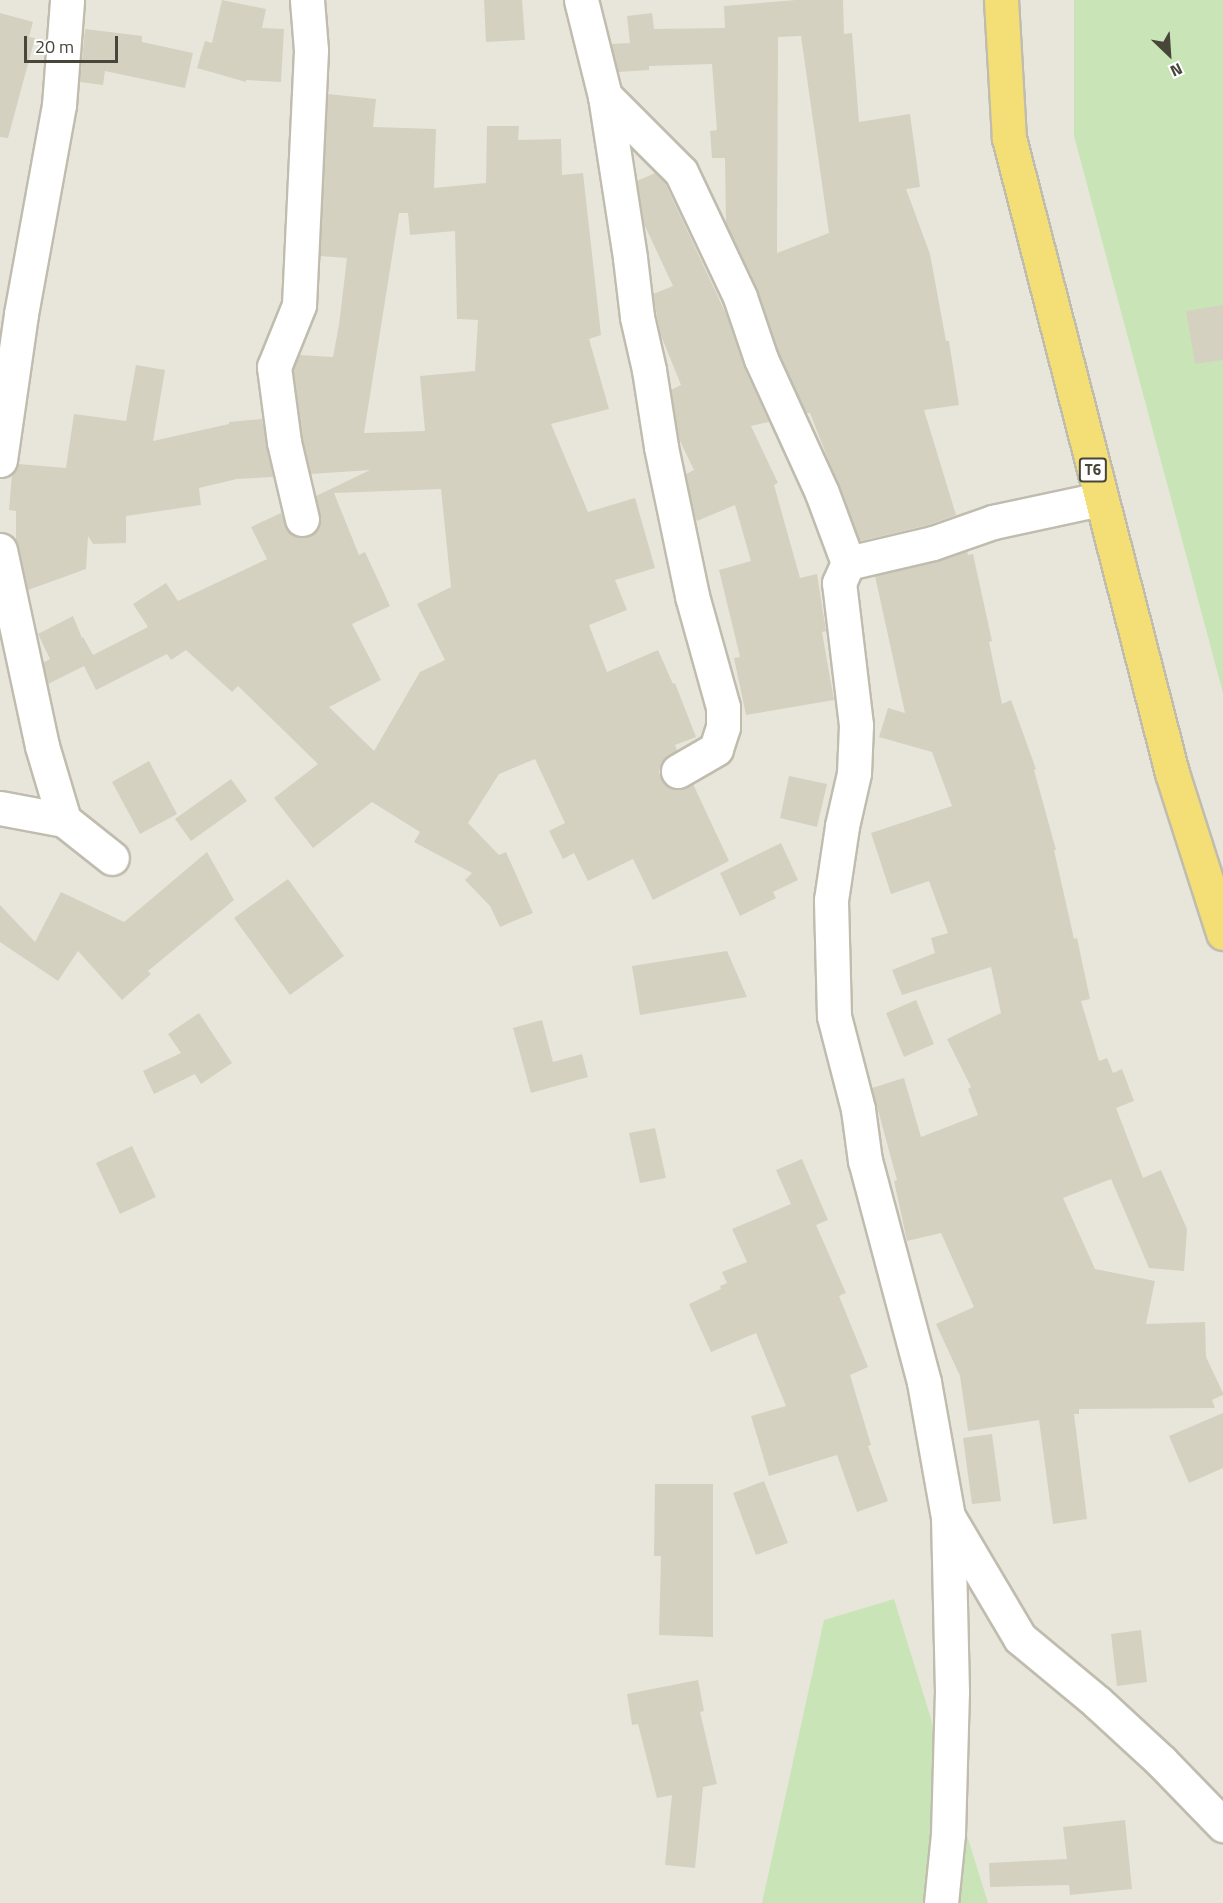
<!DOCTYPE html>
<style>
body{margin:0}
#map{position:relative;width:1223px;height:1903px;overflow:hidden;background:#f5f3eb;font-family:"Titillium Web",sans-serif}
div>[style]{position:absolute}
.residential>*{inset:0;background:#e8e6da}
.green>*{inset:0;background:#c9e5b8}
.building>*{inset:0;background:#d5d1c1}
.roads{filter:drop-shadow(2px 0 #c0bcae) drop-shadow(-2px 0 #c0bcae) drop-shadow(0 2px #c0bcae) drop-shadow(0 -2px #c0bcae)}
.minor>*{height:33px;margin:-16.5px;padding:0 16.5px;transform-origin:16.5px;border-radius:16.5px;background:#fff}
.highway>*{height:33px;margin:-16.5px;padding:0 16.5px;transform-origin:16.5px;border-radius:16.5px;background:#f4df77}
span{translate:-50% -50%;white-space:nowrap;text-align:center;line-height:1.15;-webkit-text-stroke:4.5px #fff;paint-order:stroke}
.shield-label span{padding:2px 4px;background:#fff;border:2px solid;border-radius:4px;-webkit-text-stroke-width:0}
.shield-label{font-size:15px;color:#484539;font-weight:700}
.north{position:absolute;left:1139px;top:24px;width:60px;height:60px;-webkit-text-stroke:4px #fff;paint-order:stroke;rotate:155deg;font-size:16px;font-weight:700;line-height:24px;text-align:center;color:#484539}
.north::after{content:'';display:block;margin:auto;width:21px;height:27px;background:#484539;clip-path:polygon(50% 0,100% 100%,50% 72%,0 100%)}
.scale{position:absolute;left:24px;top:36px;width:94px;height:27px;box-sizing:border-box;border:3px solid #484539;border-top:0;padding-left:8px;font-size:18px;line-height:21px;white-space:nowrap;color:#484539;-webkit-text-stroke:4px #fff;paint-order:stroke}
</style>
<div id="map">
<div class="residential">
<div style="clip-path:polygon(0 0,1223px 0,1223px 1903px,0 1903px)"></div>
</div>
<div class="green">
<div style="clip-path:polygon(1074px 0,1223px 0,1223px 693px,1074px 136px)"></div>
<div style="clip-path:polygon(894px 1599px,988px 1903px,762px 1903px,824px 1620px)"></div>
</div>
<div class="building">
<div style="clip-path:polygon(222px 0,266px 9px,262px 28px,284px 29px,281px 82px,246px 80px,246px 82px,197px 68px,205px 41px,212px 43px)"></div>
<div style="clip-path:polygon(484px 0,522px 0,525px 40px,486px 42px)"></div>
<div style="clip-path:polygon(evenodd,796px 0,843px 0,844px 34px,852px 33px,859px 122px,910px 114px,920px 187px,906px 189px,930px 254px,946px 341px,949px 341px,959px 405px,924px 410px,956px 515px,928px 525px,860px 541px,810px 413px,806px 413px,778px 352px,757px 289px,726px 223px,725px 158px,712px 158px,710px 131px,717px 130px,712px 64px,649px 66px,649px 70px,618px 72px,611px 44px,630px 43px,627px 16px,652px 13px,654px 29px,725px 28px,724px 6px,796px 0,801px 36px,829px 233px,777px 253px,778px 37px,801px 36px)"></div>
<div style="clip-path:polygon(0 13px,33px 22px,29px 37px,35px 38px,8px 138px,0 137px)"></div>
<div style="clip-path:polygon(85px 29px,142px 36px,142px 42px,193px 53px,185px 88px,105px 71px,103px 85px,80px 82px)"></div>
<div style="clip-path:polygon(evenodd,328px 94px,376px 99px,373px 127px,436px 129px,434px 188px,486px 183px,487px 126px,519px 126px,518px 140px,561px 139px,562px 175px,583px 173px,601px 335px,589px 339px,609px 409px,551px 424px,588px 512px,635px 498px,655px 568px,615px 580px,627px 610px,589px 625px,607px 672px,658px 650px,673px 684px,675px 683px,696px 737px,675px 745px,677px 750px,662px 762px,659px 772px,662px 780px,668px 787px,677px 790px,693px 784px,729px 861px,653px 900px,633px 859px,588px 881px,574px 853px,563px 859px,549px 831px,565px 823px,535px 759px,499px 774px,468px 823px,499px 855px,506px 852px,533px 913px,500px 927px,490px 906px,465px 880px,472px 873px,414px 842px,420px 832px,372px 802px,313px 848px,274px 798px,318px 764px,238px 686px,232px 692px,186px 650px,171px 660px,167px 654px,96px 690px,84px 666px,48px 684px,43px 663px,50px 659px,38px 634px,73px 616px,82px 638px,83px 637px,93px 655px,148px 627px,133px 604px,166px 583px,178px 601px,267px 559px,251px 527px,281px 513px,288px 531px,296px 537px,306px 537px,314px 533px,320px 524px,316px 496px,370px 470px,311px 474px,302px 439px,293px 369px,299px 355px,333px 357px,339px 325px,347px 258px,320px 256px,328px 94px,399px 213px,408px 213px,410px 235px,455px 231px,457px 319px,478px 320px,475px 371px,420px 376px,425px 431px,364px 433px,399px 213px,328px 94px,441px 489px,451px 587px,417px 604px,445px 660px,420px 672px,374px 751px,329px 707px,381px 680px,352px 624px,390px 606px,365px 552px,359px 555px,334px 493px,441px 489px)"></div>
<div style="clip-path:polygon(655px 173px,664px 181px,727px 316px,744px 367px,769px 422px,751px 426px,778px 483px,774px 485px,800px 578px,817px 574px,826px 631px,822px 632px,834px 700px,746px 715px,734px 658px,740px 657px,719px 570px,751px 561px,735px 505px,697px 521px,694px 514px,686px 474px,694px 470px,678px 437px,671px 390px,681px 385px,660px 333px,653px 294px,673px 286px,644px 224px,637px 181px)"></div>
<div style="clip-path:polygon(1223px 305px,1223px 360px,1195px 364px,1186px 311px)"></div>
<div style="clip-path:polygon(136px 365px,165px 370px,153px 441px,229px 424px,229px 422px,262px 419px,273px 477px,237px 479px,199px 488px,201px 505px,126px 516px,126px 543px,93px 544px,88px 536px,86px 569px,28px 590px,16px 541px,16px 511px,9px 510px,12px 474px,18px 464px,66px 468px,74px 414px,126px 421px)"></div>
<div style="clip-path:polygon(967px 551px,968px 555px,973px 554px,992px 641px,989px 642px,1002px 704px,1011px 700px,1036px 769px,1034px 770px,1056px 850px,1054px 850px,1074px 939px,1077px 938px,1090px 999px,1081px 1001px,1099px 1061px,1107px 1058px,1113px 1073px,1122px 1069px,1134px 1101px,1116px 1108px,1143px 1178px,1161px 1170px,1187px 1229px,1184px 1271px,1149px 1268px,1111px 1179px,1063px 1198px,1095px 1269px,1155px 1281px,1146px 1324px,1205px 1322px,1206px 1357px,1223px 1393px,1223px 1395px,1212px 1400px,1215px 1408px,1079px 1409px,1079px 1414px,1074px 1414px,1087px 1519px,1053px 1524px,1039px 1420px,968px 1431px,960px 1376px,936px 1324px,974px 1307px,941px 1233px,907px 1241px,894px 1181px,897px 1180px,872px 1088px,904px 1078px,921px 1137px,978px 1115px,968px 1089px,971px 1087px,947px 1039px,1001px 1013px,991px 967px,902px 995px,892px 970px,935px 953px,931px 938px,948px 933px,929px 881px,891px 894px,871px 833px,952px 806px,932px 752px,879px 737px,888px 708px,905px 713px,875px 576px,937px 561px)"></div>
<div style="clip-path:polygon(149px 761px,177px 814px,140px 834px,112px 782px)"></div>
<div style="clip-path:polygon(789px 776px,827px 784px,817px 827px,780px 818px)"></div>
<div style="clip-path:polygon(231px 779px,247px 801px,191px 841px,175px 819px)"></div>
<div style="clip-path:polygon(781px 843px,798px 880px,773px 892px,776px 898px,740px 916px,720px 873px)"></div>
<div style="clip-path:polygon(207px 852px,234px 900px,148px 971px,151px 974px,122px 1000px,78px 951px,58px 981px,0 942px,0 905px,35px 942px,61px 892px,124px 922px)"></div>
<div style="clip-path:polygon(288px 879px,344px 956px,290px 995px,234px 918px)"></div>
<div style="clip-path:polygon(727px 951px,747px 997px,640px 1015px,632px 966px)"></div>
<div style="clip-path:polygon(916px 1000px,934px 1044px,904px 1057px,886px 1013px)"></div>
<div style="clip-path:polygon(199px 1013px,232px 1063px,201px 1084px,195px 1074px,154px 1094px,143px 1071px,181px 1053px,168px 1034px)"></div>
<div style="clip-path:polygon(542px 1020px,553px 1062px,582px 1054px,588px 1077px,531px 1093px,513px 1028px)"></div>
<div style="clip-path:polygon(655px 1128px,666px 1178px,640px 1183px,629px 1133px)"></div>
<div style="clip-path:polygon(132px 1146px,156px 1197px,120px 1214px,96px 1163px)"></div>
<div style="clip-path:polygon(802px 1159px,828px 1220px,816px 1225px,846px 1293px,839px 1296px,868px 1367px,850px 1375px,871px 1445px,868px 1446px,888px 1501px,857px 1512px,837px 1455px,769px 1476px,751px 1416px,786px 1406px,756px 1333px,711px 1352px,689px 1304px,721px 1289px,720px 1286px,727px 1283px,722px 1272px,747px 1262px,732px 1229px,791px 1204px,776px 1170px)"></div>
<div style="clip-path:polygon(1223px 1413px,1223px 1468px,1189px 1483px,1169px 1436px)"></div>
<div style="clip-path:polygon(992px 1434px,1001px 1501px,972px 1504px,963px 1438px)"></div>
<div style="clip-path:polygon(764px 1481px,788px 1543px,756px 1555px,733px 1493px)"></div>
<div style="clip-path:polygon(655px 1484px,713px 1484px,713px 1637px,659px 1635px,661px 1556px,654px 1556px)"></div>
<div style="clip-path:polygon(1141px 1630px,1147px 1682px,1117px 1686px,1111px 1634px)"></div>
<div style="clip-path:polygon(698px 1680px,704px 1711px,700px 1712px,717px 1784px,703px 1787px,695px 1868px,665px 1865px,672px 1795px,657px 1798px,638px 1724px,632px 1725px,627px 1694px)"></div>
<div style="clip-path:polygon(1125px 1820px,1132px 1889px,1070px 1895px,1069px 1885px,990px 1887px,989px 1863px,1067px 1859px,1063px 1827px)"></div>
</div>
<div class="roads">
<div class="minor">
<div style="left:581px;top:0;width:99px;rotate:76deg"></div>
<div style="left:605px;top:96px;width:107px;rotate:45deg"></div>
<div style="left:681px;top:172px;width:138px;rotate:64.7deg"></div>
<div style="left:740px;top:297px;width:65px;rotate:71.3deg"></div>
<div style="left:761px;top:359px;width:147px;rotate:65.5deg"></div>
<div style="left:822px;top:493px;width:75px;rotate:69.6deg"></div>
<div style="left:605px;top:96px;width:164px;rotate:81.2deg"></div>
<div style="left:630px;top:258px;width:59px;rotate:83.2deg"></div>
<div style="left:637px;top:317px;width:54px;rotate:77.2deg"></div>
<div style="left:649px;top:370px;width:78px;rotate:81.1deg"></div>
<div style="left:661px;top:447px;width:152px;rotate:78.2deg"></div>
<div style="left:692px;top:596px;width:115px;rotate:74.4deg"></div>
<div style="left:723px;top:707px;width:20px;rotate:90deg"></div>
<div style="left:723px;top:727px;width:23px;rotate:108deg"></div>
<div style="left:716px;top:749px;width:44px;rotate:149.9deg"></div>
<div style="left:0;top:460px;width:148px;rotate:-81.8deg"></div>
<div style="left:21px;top:314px;width:212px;rotate:-79.7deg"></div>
<div style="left:59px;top:105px;width:105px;rotate:-85.6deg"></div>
<div style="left:302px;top:519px;width:79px;rotate:-103.2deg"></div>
<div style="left:284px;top:442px;width:76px;rotate:-97.6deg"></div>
<div style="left:274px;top:367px;width:67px;rotate:-68deg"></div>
<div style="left:299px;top:305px;width:255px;rotate:-87.3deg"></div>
<div style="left:311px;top:50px;width:50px;rotate:-94.6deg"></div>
<div style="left:0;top:550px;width:200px;rotate:77.9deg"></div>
<div style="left:42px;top:746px;width:77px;rotate:73.4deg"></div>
<div style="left:0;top:808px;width:65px;rotate:10.6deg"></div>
<div style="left:64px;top:820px;width:61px;rotate:38.4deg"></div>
<div style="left:949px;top:1518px;width:139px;rotate:59.4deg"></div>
<div style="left:1020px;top:1638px;width:100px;rotate:39.7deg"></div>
<div style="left:1097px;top:1702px;width:88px;rotate:42.7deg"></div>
<div style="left:1162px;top:1762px;width:88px;rotate:45.9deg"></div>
<div style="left:941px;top:1903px;width:69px;rotate:-84.2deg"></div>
<div style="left:948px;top:1834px;width:142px;rotate:-88.4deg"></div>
<div style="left:952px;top:1692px;width:175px;rotate:-91.3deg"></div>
<div style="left:948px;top:1517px;width:137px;rotate:-100.1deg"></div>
<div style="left:924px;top:1382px;width:229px;rotate:-104.9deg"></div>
<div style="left:865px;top:1161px;width:52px;rotate:-97.7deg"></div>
<div style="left:858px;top:1109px;width:96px;rotate:-104.5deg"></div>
<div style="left:834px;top:1016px;width:116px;rotate:-91.5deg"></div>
<div style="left:831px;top:900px;width:75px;rotate:-81.5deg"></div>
<div style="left:842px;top:826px;width:54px;rotate:-77.2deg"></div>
<div style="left:854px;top:773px;width:48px;rotate:-87.6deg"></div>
<div style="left:856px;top:725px;width:143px;rotate:-96.8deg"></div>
<div style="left:839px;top:583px;width:22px;rotate:-66deg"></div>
<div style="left:848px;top:563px;width:87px;rotate:-13.2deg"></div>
<div style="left:933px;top:543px;width:64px;rotate:-19.3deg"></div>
<div style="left:993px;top:522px;width:109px;rotate:-12.1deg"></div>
</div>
<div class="highway">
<div style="left:1001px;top:0;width:138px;rotate:86.7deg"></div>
<div style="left:1009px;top:138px;width:656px;rotate:75.6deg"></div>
<div style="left:1172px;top:773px;width:168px;rotate:72.3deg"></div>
</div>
</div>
<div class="shield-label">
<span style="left:1093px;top:470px">T6</span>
</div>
<div class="north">N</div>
<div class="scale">20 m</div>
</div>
